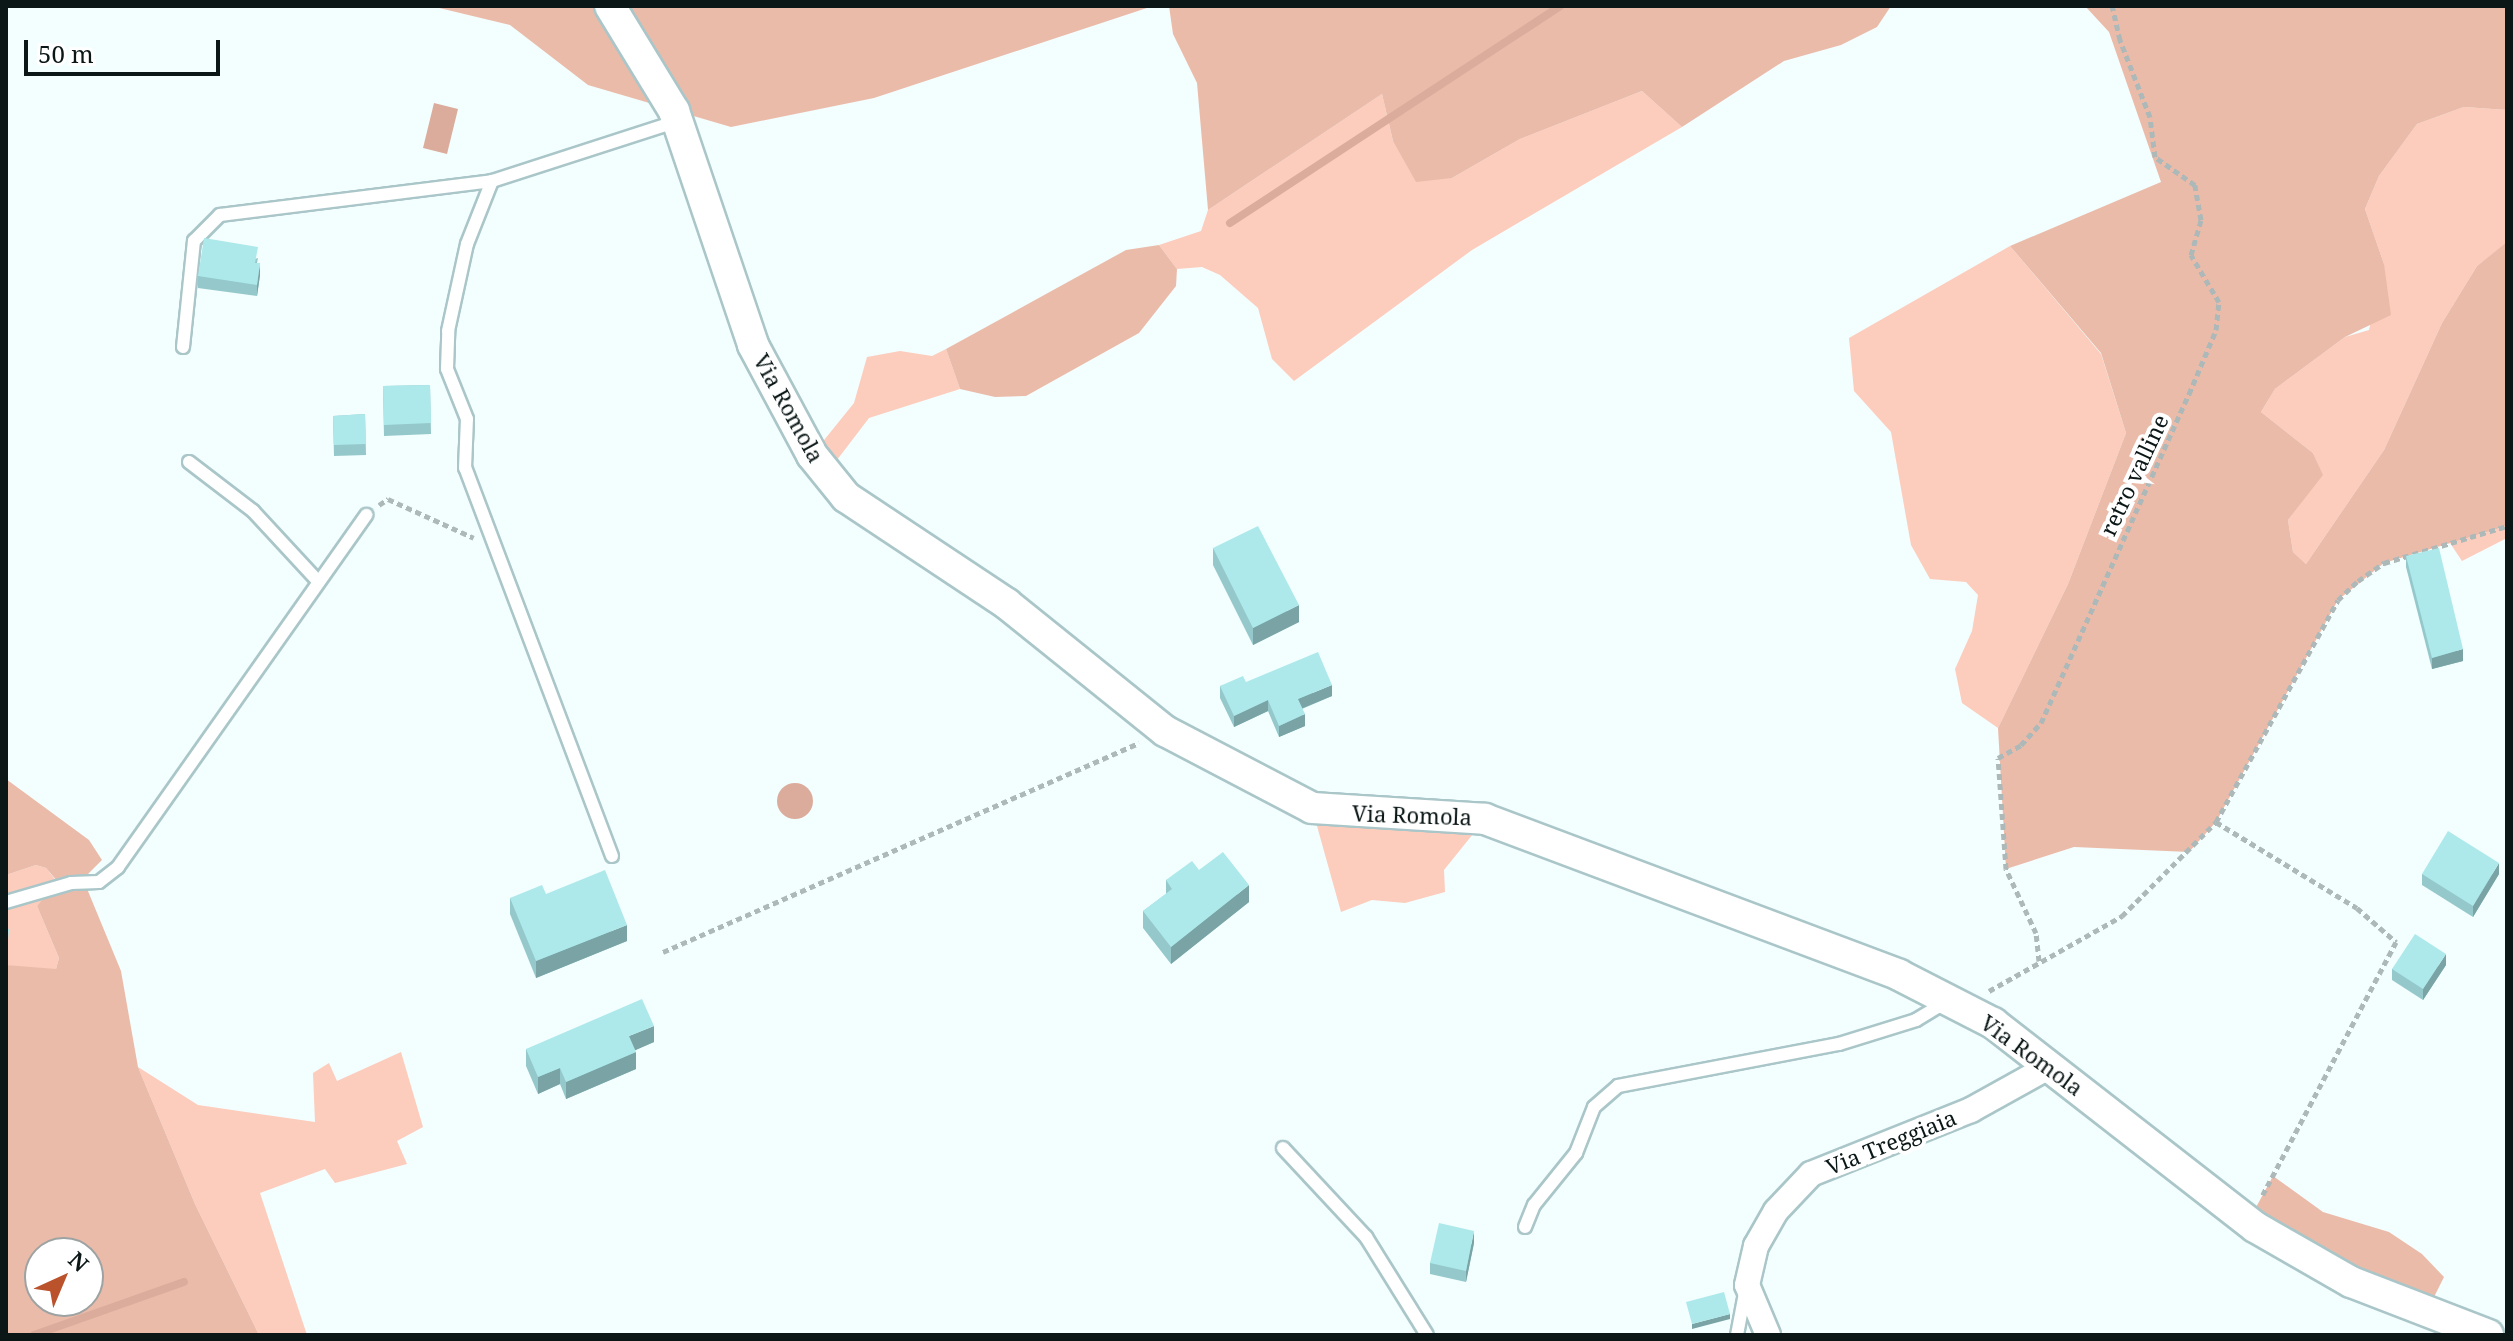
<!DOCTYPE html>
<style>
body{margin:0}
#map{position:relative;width:2513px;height:1341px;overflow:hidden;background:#f3feff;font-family:"Noto Serif",serif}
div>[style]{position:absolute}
.green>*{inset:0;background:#fcccbc}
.forest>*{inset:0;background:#ebbbaa}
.water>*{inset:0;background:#dbac9c}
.round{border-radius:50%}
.stream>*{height:8px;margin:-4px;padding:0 4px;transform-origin:4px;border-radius:4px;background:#dbac9c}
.path>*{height:5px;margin-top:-2.5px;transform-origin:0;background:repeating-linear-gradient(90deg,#adb8b8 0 6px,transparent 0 10px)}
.roads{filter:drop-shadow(2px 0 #aac6c8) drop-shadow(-2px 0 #aac6c8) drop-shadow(0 2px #aac6c8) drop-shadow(0 -2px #aac6c8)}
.service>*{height:12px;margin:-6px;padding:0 6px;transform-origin:6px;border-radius:6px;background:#fff}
.minor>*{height:24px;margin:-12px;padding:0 12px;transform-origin:12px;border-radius:12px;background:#fff}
.tertiary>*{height:30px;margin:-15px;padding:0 15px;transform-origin:15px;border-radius:15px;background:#fff}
.wall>*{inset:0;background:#95c8ca}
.shaded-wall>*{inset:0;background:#79a3a4}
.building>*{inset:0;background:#ade9eb}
span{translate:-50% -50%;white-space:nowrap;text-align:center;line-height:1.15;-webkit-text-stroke:8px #fff;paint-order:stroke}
.street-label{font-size:22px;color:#0b1616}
.frame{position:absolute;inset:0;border:8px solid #0b1616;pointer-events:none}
.north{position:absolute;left:24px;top:1237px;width:80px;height:80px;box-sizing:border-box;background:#fff;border:2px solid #9da2a2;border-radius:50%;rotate:44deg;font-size:22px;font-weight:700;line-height:32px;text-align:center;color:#0b1616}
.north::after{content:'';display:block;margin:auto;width:28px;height:36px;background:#ba522c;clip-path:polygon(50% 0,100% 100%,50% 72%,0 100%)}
.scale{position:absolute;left:24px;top:40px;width:196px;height:36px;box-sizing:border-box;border:4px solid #0b1616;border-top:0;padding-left:10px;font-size:24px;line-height:28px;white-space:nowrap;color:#0b1616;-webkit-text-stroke:6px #fff;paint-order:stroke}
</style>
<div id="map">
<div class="green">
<div style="clip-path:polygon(1642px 91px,1682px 127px,1472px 250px,1294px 381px,1272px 359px,1258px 308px,1220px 275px,1202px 267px,1177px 269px,1159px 245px,1201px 231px,1208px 210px,1382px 94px,1393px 141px,1452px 178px,1520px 139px)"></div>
<div style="clip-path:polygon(2464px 107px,2507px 110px,2507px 243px,2477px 266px,2442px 323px,2384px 450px,2306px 564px,2293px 552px,2288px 520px,2322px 474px,2313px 453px,2261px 412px,2275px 389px,2345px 337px,2369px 330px,2384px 264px,2365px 209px,2379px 176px,2417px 124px)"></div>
<div style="clip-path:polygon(2010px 246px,2101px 354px,2126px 433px,2068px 584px,1998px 728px,1962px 703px,1955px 669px,1972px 631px,1978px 595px,1966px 582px,1930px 579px,1911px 545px,1891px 432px,1854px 391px,1849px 338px)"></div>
<div style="clip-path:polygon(946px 349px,960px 389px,869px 418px,827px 473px,812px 455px,854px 403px,867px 357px,900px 351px,932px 356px)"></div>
<div style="clip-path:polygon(2507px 526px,2507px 538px,2462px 561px,2450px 543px)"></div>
<div style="clip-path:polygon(1312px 808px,1485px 819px,1444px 870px,1445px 892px,1405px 903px,1372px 900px,1341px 912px)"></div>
<div style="clip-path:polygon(36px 865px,46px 868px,58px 883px,56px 891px,37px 906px,59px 958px,56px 969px,41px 971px,6px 965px,6px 875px)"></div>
<div style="clip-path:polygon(401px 1052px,423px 1127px,397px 1141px,407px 1164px,335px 1183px,325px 1169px,260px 1193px,307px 1335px,259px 1335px,195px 1204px,138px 1067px,198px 1105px,315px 1122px,313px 1073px,329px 1063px,337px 1081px)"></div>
</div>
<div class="forest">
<div style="clip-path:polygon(431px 6px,1153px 6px,874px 98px,731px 127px,588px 85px,510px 25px)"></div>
<div style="clip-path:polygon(1169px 6px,1891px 6px,1877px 27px,1841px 45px,1784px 61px,1682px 127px,1642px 91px,1520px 139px,1452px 178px,1416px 182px,1393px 141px,1382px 94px,1208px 210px,1197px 83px,1173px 34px)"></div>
<div style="clip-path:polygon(2085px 6px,2507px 6px,2507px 110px,2464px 107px,2417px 124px,2379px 176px,2365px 209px,2384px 264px,2391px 315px,2345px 337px,2275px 389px,2261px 412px,2313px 453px,2323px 475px,2288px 520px,2293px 552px,2306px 564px,2384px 450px,2442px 323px,2477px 266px,2507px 242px,2507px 526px,2384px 563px,2338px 600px,2216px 822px,2189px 852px,2074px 847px,2006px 869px,1998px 728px,2068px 584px,2126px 433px,2101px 353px,2010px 246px,2161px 182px,2109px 32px)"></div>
<div style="clip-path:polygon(1159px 245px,1177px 269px,1176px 286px,1139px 333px,1026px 396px,995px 397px,960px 389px,946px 349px,1126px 250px)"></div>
<div style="clip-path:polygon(evenodd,6px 779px,89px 840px,102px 860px,83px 879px,121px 971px,138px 1067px,195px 1204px,259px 1335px,6px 1335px,6px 965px,56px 969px,59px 958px,37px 906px,58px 882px,46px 868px,36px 865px,6px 875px,6px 779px,40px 1253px,88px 1253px,88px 1301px,40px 1301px,40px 1253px)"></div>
<div style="clip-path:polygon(2273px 1176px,2323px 1212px,2389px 1232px,2422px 1254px,2444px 1277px,2427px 1311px,2248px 1222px)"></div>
</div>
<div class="water">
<div style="clip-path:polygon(434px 103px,458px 109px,447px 154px,423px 148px)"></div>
<div class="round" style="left:777px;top:783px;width:36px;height:36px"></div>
</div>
<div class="stream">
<div style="left:1230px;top:223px;width:395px;rotate:-33.3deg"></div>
<div style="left:34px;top:1335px;width:159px;rotate:-19.5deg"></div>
</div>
<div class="path">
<div style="left:379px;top:505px;width:11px;rotate:-34deg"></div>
<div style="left:388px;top:499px;width:94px;rotate:24.4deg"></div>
<div style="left:2216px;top:822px;width:165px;rotate:31.4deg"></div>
<div style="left:2357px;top:908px;width:52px;rotate:41.1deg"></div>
<div style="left:2396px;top:942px;width:289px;rotate:117.8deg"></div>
<div style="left:663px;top:952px;width:520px;rotate:-23.71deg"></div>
<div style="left:2039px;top:961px;width:28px;rotate:-96deg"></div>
<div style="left:2036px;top:933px;width:71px;rotate:-115.1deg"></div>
<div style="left:2006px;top:869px;width:111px;rotate:-94.1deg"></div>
<div style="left:1998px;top:758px;width:26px;rotate:-29deg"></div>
<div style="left:2021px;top:745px;width:30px;rotate:-48deg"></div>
<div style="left:2041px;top:723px;width:361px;rotate:-65.8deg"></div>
<div style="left:2189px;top:394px;width:69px;rotate:-67.1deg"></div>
<div style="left:2216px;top:330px;width:28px;rotate:-84deg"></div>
<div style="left:2219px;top:302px;width:55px;rotate:-120.8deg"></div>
<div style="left:2191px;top:255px;width:36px;rotate:-74deg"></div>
<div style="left:2201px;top:220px;width:36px;rotate:-100deg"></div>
<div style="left:2195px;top:185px;width:49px;rotate:-145deg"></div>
<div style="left:2155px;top:157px;width:40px;rotate:-97.1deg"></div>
<div style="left:2150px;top:117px;width:83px;rotate:-111.3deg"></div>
<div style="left:2120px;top:40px;width:35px;rotate:-103deg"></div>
<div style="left:1989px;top:991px;width:153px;rotate:-29.4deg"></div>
<div style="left:2122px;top:916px;width:133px;rotate:-45deg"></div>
<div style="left:2216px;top:822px;width:253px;rotate:-61.2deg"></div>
<div style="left:2338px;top:600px;width:28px;rotate:-44deg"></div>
<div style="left:2358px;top:581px;width:32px;rotate:-35deg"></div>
<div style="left:2384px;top:563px;width:128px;rotate:-16.7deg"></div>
</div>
<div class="roads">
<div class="service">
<div style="left:183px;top:347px;width:107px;rotate:-84.1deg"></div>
<div style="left:194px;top:241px;width:37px;rotate:-45deg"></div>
<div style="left:220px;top:215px;width:274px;rotate:-7.1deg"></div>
<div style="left:189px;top:462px;width:81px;rotate:37.4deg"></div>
<div style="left:253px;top:511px;width:94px;rotate:47.2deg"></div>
<div style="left:612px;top:856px;width:415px;rotate:-110.7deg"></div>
<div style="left:465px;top:468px;width:49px;rotate:-87.7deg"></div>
<div style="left:467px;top:419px;width:54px;rotate:-111.8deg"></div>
<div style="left:447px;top:369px;width:38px;rotate:-88deg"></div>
<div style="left:448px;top:331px;width:89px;rotate:-77.7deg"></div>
<div style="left:467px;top:244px;width:68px;rotate:-68.4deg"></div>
<div style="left:492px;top:181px;width:195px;rotate:-17.9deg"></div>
<div style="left:6px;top:902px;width:68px;rotate:-16.3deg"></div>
<div style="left:71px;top:883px;width:28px;rotate:-2deg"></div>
<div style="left:99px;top:882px;width:24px;rotate:-38deg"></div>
<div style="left:118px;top:867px;width:431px;rotate:-54.8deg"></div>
<div style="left:1283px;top:1148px;width:122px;rotate:47deg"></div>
<div style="left:1366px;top:1237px;width:115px;rotate:58.1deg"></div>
<div style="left:1525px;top:1227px;width:24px;rotate:-68deg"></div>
<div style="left:1534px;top:1205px;width:67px;rotate:-51.1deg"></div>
<div style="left:1576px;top:1153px;width:49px;rotate:-68.6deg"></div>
<div style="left:1594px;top:1107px;width:32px;rotate:-41deg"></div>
<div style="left:1618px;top:1086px;width:225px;rotate:-10.8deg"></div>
<div style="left:1839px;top:1044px;width:81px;rotate:-17.3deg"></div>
<div style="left:1916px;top:1020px;width:35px;rotate:-31deg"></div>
<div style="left:1737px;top:1335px;width:48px;rotate:-79.2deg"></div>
</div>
<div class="minor">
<div style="left:1768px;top:1335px;width:54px;rotate:-112.8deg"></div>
<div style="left:1747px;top:1285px;width:40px;rotate:-77deg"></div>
<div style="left:1756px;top:1246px;width:40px;rotate:-60.3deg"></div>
<div style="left:1776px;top:1211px;width:51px;rotate:-46.6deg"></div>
<div style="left:1811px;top:1174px;width:172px;rotate:-21.8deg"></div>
<div style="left:1971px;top:1110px;width:90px;rotate:-29.1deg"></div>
</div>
<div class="tertiary">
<div style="left:610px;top:6px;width:123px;rotate:58.6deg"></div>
<div style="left:674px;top:111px;width:247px;rotate:71.3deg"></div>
<div style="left:753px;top:345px;width:125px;rotate:61.8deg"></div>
<div style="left:812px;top:455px;width:54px;rotate:51deg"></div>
<div style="left:846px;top:497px;width:193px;rotate:33.6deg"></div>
<div style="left:1007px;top:604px;width:203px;rotate:38.8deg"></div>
<div style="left:1165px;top:731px;width:166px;rotate:27.6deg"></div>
<div style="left:1312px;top:808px;width:173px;rotate:3.6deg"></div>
<div style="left:1485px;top:819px;width:442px;rotate:20.6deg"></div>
<div style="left:1899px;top:975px;width:106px;rotate:27.1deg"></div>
<div style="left:1993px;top:1023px;width:332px;rotate:37.9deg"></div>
<div style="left:2255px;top:1227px;width:111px;rotate:29.8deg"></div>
<div style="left:2351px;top:1282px;width:147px;rotate:21.1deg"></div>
</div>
</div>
<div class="wall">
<div style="clip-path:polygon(258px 258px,257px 263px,260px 275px,257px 296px,198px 288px,198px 276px)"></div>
<div style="clip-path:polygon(430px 385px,431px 434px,384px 436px,383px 386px)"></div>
<div style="clip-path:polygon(365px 414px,366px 455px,334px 456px,333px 416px)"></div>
<div style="clip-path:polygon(1213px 548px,1299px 622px,1253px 645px,1213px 565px)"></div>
<div style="clip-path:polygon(2406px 556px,2463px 661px,2432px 669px,2406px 567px)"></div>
<div style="clip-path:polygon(1246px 682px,1332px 696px,1302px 709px,1305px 726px,1279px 737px,1268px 711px,1234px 727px,1220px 698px,1220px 686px)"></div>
<div style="clip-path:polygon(1199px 870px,1249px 902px,1171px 964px,1143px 928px,1143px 911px,1166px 894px,1166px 880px)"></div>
<div style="clip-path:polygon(2422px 874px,2499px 874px,2473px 917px,2422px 885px)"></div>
<div style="clip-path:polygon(546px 894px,627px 941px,536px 978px,510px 914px,510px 898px)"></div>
<div style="clip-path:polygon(2446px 965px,2423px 1000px,2392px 980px,2392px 969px)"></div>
<div style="clip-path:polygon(654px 1042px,635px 1050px,636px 1069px,566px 1099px,560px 1084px,538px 1094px,526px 1066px,526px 1049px)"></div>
<div style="clip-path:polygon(1474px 1243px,1466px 1282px,1430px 1274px,1430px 1263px)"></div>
</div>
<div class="shaded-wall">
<div style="clip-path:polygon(260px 263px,260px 275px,257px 296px,257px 285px)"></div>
<div style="clip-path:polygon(1299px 605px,1299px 622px,1253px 645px,1253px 628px)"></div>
<div style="clip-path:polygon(2463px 649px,2463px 661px,2432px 669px,2432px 658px)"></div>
<div style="clip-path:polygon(1332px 685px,1332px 696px,1298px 710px,1298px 699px)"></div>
<div style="clip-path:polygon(1268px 700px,1268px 711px,1234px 727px,1234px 716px)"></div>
<div style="clip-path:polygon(1305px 714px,1305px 726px,1279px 737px,1279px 726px)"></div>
<div style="clip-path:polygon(2499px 863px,2499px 874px,2473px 917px,2473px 906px)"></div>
<div style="clip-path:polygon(1249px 885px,1249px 902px,1171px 964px,1171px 947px)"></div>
<div style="clip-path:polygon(627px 925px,627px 941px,536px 978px,536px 961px)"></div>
<div style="clip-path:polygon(2446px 954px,2446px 965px,2423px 1000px,2423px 989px)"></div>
<div style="clip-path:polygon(654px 1026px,654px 1042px,629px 1053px,629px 1036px)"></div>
<div style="clip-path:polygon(636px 1052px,636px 1069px,566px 1099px,566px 1082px)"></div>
<div style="clip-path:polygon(560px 1068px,560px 1084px,538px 1094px,538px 1077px)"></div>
<div style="clip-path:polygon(1474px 1231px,1474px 1243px,1466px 1282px,1466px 1271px)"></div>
<div style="clip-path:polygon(1730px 1314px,1730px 1319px,1692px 1329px,1692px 1324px)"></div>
</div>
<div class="building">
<div style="clip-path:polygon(204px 238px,258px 247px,255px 263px,260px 263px,257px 285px,198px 276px)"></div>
<div style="clip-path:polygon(430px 385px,431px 423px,384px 425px,383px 386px)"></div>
<div style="clip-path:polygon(365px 414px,366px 444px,334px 445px,333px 416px)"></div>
<div style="clip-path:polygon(1258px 526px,1299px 605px,1253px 628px,1213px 548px)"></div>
<div style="clip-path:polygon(2439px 548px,2463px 649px,2432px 658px,2406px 556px)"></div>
<div style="clip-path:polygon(1318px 652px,1332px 685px,1298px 699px,1305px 714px,1279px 726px,1268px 700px,1234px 716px,1220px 686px,1243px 676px,1246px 682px)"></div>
<div style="clip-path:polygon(2448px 831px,2499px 863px,2473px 906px,2422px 874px)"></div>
<div style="clip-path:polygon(1223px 852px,1249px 885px,1171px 947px,1143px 911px,1172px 889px,1166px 880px,1192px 861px,1199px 870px)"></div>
<div style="clip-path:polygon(605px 870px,627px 925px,536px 961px,510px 898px,542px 885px,546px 894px)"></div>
<div style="clip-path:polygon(6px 928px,9px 929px,7px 951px,6px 951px)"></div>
<div style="clip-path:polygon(2415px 934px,2446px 954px,2423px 989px,2392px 969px)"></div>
<div style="clip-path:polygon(642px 999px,654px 1026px,629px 1036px,636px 1052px,566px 1082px,560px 1068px,538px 1077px,526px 1049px)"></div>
<div style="clip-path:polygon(1439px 1223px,1474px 1231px,1466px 1271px,1430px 1263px)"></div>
<div style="clip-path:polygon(1724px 1292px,1730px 1314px,1692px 1324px,1686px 1302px)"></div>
</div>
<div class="street-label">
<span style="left:789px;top:408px;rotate:61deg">Via Romola</span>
<span style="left:2134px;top:475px;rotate:-65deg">retro valline</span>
<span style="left:1412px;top:815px;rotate:2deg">Via Romola</span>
<span style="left:2032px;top:1055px;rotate:36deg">Via Romola</span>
<span style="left:1891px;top:1142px;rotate:-22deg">Via Treggiaia</span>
</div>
<div class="frame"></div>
<div class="north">N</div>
<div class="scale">50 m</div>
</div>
